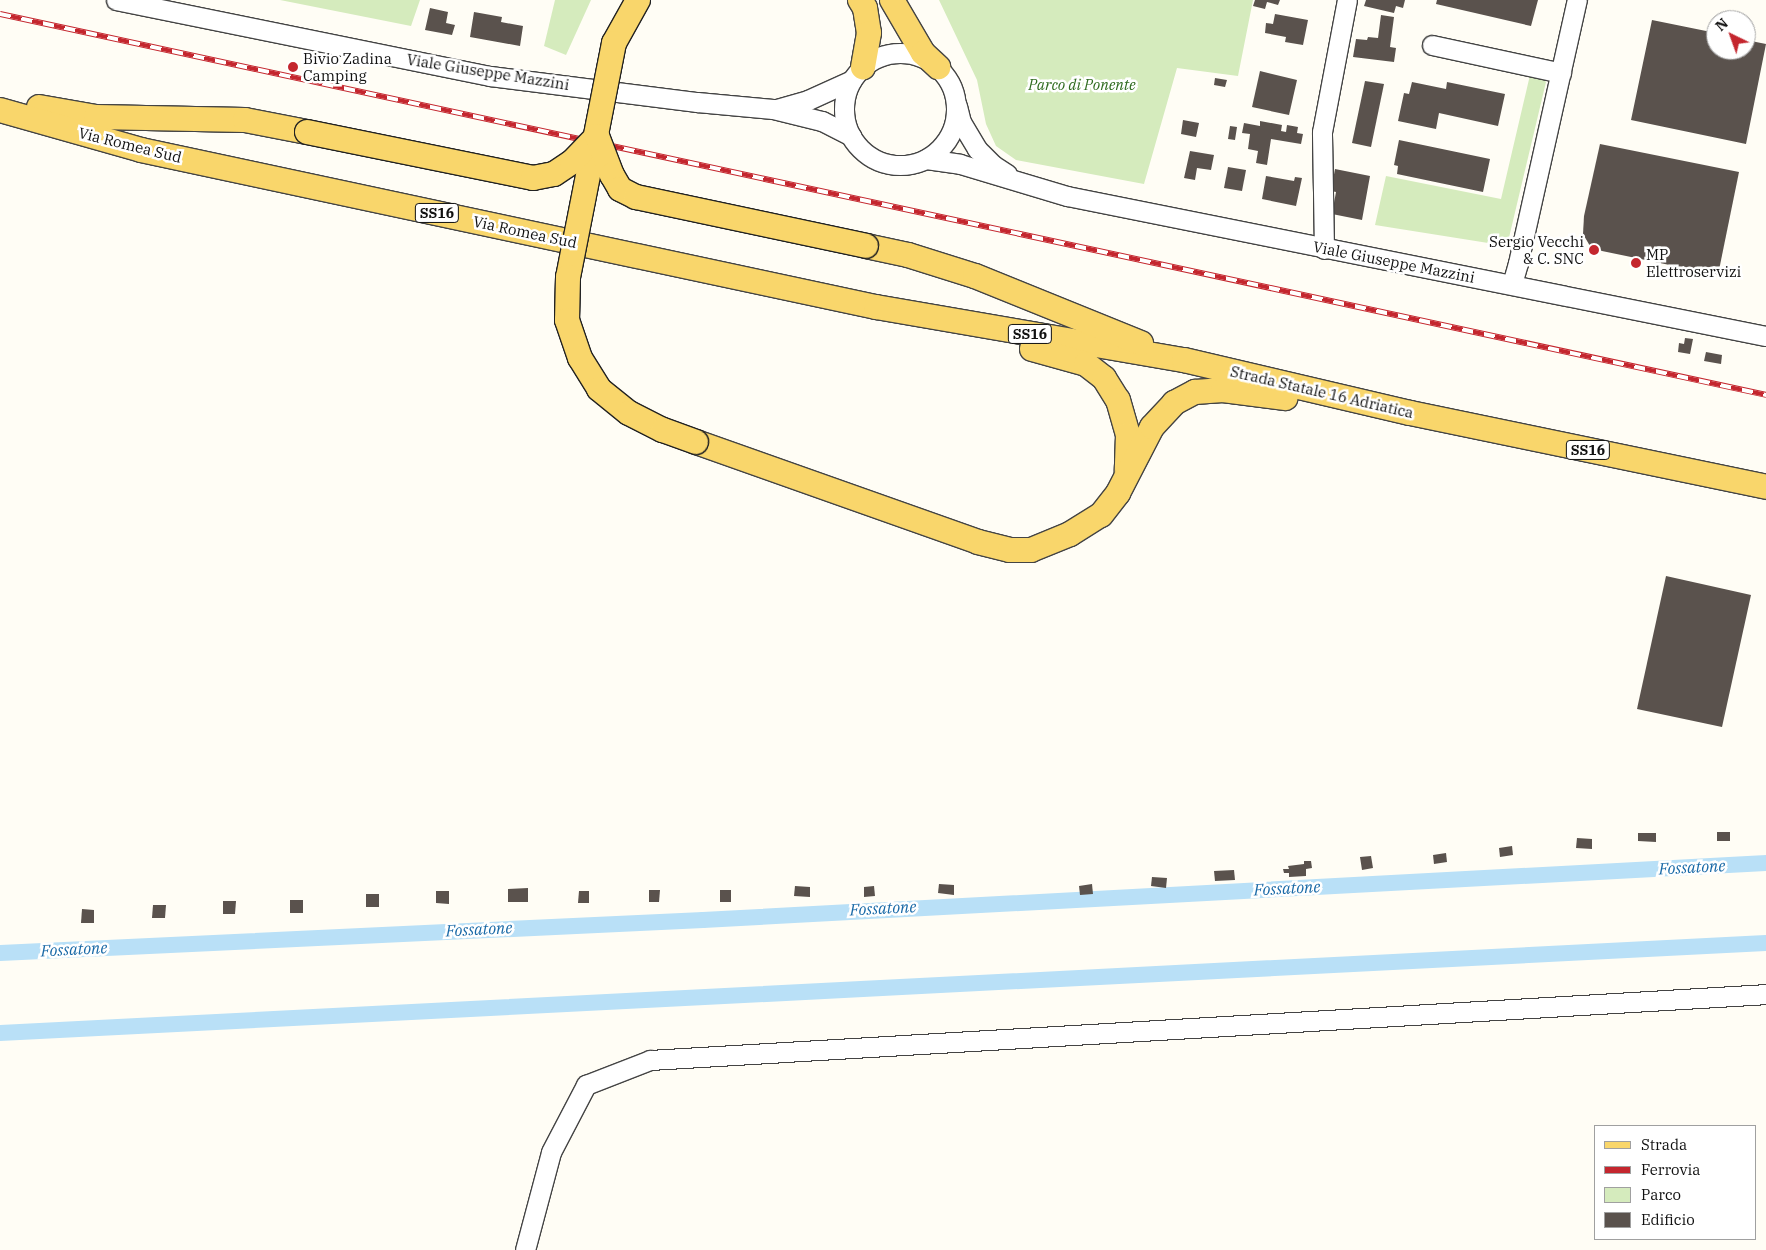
<!DOCTYPE html>
<style>
body{margin:0}
#map{position:relative;width:1766px;height:1250px;overflow:hidden;background:#fffdf5;font-family:"IBM Plex Serif",serif}
div>[style]{position:absolute}
.green>*{inset:0;background:#d5ebbd}
.canal>*{height:16px;margin:-8px;padding:0 8px;transform-origin:8px;border-radius:8px;background:#b9e0f7}
.building>*{inset:0;background:#5a524d}
.roads{filter:drop-shadow(1px 0 #444) drop-shadow(-1px 0 #444) drop-shadow(0 1px #444) drop-shadow(0 -1px #444)}
.minor>*{height:19px;margin:-9.5px;padding:0 9.5px;transform-origin:9.5px;border-radius:9.5px;background:#fff}
.minor>.ring{margin:-9.5px;padding:0;box-sizing:content-box;background:none;border:19px solid #fff;border-radius:50%}
.major>*{height:24px;margin:-12px;padding:0 12px;transform-origin:12px;border-radius:12px;background:#f9d66b}
.rail>*{height:5.5px;margin-top:-2.75px;transform-origin:0;background:repeating-linear-gradient(90deg,#fff 0 11px,#c4262e 0 22px);box-sizing:border-box;border-block:1px solid #c4262e}
.bridges{filter:drop-shadow(1px 0 #222) drop-shadow(-1px 0 #222) drop-shadow(0 1px #222) drop-shadow(0 -1px #222)}
.major-bridge>*{height:24px;margin:-12px;padding:0 12px;transform-origin:12px;border-radius:12px;background:#f9d66b}
.dots>*{width:14px;height:14px;translate:-50% -50%;box-sizing:border-box;border:2px solid #fff;border-radius:50%}
span{translate:-50% -50%;white-space:nowrap;text-align:center;line-height:1.15;-webkit-text-stroke:5px #fff;paint-order:stroke}
.shield-label span{padding:1px 4px;background:#fff;border:1px solid;border-radius:4px;-webkit-text-stroke-width:0}
.shield-label{font-size:14px;color:#111;font-weight:700}
.poi-label{font-size:15px;color:#111}
.left{translate:0 -50%;text-align:left}
.right{translate:-100% -50%;text-align:right}
.street-label{font-size:15px;color:#111}
.park-label{font-size:15px;color:#2f6b1f;font-style:italic}
.water-label{font-size:16px;color:#1768a6;font-style:italic}
.legend{position:absolute;left:1594px;top:1125px;width:162px;height:115px;box-sizing:border-box;background:#fff;border:1px solid #a0a0a0;margin:0;padding:6px 9px;list-style:none;font-size:15px;color:#111}
.legend li{display:flex;align-items:center;gap:10px;height:25px}
.legend b{width:25px;border:1px solid #a0a0a0}
.north{position:absolute;left:1706px;top:10px;width:50px;height:50px;box-sizing:border-box;background:#fff;border:1px solid #a0a0a0;border-radius:50%;rotate:318deg;font-size:14px;font-weight:700;line-height:20px;text-align:center;color:#111}
.north::after{content:'';display:block;margin:auto;width:18px;height:22px;background:#c4262e;clip-path:polygon(50% 0,100% 100%,50% 72%,0 100%)}
</style>
<div id="map">
<div class="green">
<div style="clip-path:polygon(280px 0,420px 0,411px 26px)"></div>
<div style="clip-path:polygon(555px 0,591px 0,566px 55px,544px 46px)"></div>
<div style="clip-path:polygon(939px 0,1253px 0,1238px 76px,1177px 68px,1144px 184px,1016px 160px,996px 146px,986px 124px,977px 80px)"></div>
<div style="clip-path:polygon(1530px 75px,1540px 75px,1546px 82px,1507px 246px,1375px 225px,1386px 176px,1501px 199px)"></div>
</div>
<div class="canal">
<div style="left:0;top:953px;width:704px;rotate:-2.69deg"></div>
<div style="left:703px;top:920px;width:1065px;rotate:-3.07deg"></div>
<div style="left:0;top:1033px;width:1768px;rotate:-2.92deg"></div>
</div>
<div class="building">
<div style="clip-path:polygon(1255px 0,1280px 0,1278px 5px,1267px 2px,1265px 9px,1253px 6px)"></div>
<div style="clip-path:polygon(1366px 0,1405px 0,1403px 8px,1396px 6px,1394px 13px,1364px 6px)"></div>
<div style="clip-path:polygon(1437px 0,1538px 0,1531px 26px,1436px 4px)"></div>
<div style="clip-path:polygon(430px 8px,448px 12px,446px 23px,455px 25px,452px 35px,425px 30px)"></div>
<div style="clip-path:polygon(474px 12px,502px 17px,501px 22px,523px 26px,520px 46px,470px 37px)"></div>
<div style="clip-path:polygon(1275px 14px,1308px 20px,1303px 45px,1285px 42px,1286px 37px,1265px 33px,1266px 23px,1273px 24px)"></div>
<div style="clip-path:polygon(1381px 15px,1394px 17px,1390px 47px,1396px 48px,1394px 62px,1353px 57px,1356px 39px,1367px 40px,1368px 37px,1378px 38px)"></div>
<div style="clip-path:polygon(1652px 20px,1716px 33px,1716px 50px,1746px 50px,1746px 40px,1766px 44px,1746px 144px,1631px 120px)"></div>
<div style="clip-path:polygon(1260px 71px,1297px 80px,1289px 115px,1252px 107px)"></div>
<div style="clip-path:polygon(1215px 78px,1227px 80px,1225px 87px,1214px 85px)"></div>
<div style="clip-path:polygon(1365px 81px,1384px 84px,1371px 147px,1352px 143px)"></div>
<div style="clip-path:polygon(1412px 82px,1446px 89px,1447px 82px,1505px 94px,1498px 126px,1439px 113px,1436px 129px,1398px 121px,1404px 93px,1409px 94px)"></div>
<div style="clip-path:polygon(1183px 120px,1199px 123px,1196px 137px,1181px 134px)"></div>
<div style="clip-path:polygon(1260px 121px,1282px 125px,1281px 131px,1286px 132px,1287px 125px,1298px 127px,1297px 133px,1303px 134px,1301px 144px,1271px 139px,1267px 165px,1256px 163px,1258px 151px,1248px 149px,1250px 134px,1242px 133px,1244px 123px,1260px 126px)"></div>
<div style="clip-path:polygon(1230px 126px,1237px 127px,1235px 140px,1228px 139px)"></div>
<div style="clip-path:polygon(1399px 140px,1490px 159px,1483px 192px,1397px 174px,1398px 166px,1394px 165px)"></div>
<div style="clip-path:polygon(1600px 144px,1739px 172px,1718px 275px,1602px 251px,1590px 246px,1583px 234px,1584px 216px)"></div>
<div style="clip-path:polygon(1190px 151px,1214px 155px,1211px 170px,1197px 168px,1195px 180px,1184px 178px)"></div>
<div style="clip-path:polygon(1228px 167px,1246px 170px,1242px 191px,1224px 188px)"></div>
<div style="clip-path:polygon(1335px 169px,1370px 176px,1362px 220px,1332px 214px,1336px 192px,1331px 191px)"></div>
<div style="clip-path:polygon(1266px 176px,1294px 181px,1295px 177px,1302px 178px,1296px 206px,1262px 199px)"></div>
<div style="clip-path:polygon(1685px 338px,1693px 339px,1690px 354px,1678px 352px,1679px 343px,1684px 344px)"></div>
<div style="clip-path:polygon(1706px 352px,1722px 355px,1721px 364px,1704px 361px)"></div>
<div style="clip-path:polygon(1666px 576px,1751px 595px,1722px 727px,1637px 709px)"></div>
<div style="clip-path:polygon(1717px 832px,1730px 832px,1730px 841px,1717px 841px)"></div>
<div style="clip-path:polygon(1638px 833px,1656px 833px,1656px 842px,1638px 841px)"></div>
<div style="clip-path:polygon(1577px 838px,1592px 839px,1592px 849px,1576px 848px)"></div>
<div style="clip-path:polygon(1512px 846px,1513px 855px,1500px 857px,1499px 848px)"></div>
<div style="clip-path:polygon(1446px 853px,1447px 862px,1434px 864px,1433px 855px)"></div>
<div style="clip-path:polygon(1371px 856px,1373px 868px,1362px 870px,1360px 857px)"></div>
<div style="clip-path:polygon(1304px 861px,1311px 861px,1312px 868px,1306px 869px,1306px 876px,1289px 877px,1289px 873px,1284px 873px,1283px 869px,1289px 869px,1288px 866px,1304px 864px)"></div>
<div style="clip-path:polygon(1234px 870px,1235px 880px,1215px 881px,1214px 871px)"></div>
<div style="clip-path:polygon(1152px 877px,1167px 878px,1166px 888px,1151px 886px)"></div>
<div style="clip-path:polygon(939px 884px,954px 885px,954px 895px,938px 893px)"></div>
<div style="clip-path:polygon(1092px 884px,1093px 894px,1080px 895px,1079px 886px)"></div>
<div style="clip-path:polygon(795px 886px,810px 887px,810px 897px,794px 896px)"></div>
<div style="clip-path:polygon(874px 886px,875px 896px,864px 897px,864px 887px)"></div>
<div style="clip-path:polygon(528px 888px,528px 902px,508px 902px,508px 889px)"></div>
<div style="clip-path:polygon(649px 890px,660px 890px,659px 902px,649px 902px)"></div>
<div style="clip-path:polygon(720px 890px,731px 890px,731px 902px,720px 902px)"></div>
<div style="clip-path:polygon(436px 891px,449px 891px,449px 904px,436px 903px)"></div>
<div style="clip-path:polygon(579px 891px,589px 891px,589px 903px,578px 903px)"></div>
<div style="clip-path:polygon(366px 894px,379px 894px,379px 907px,366px 907px)"></div>
<div style="clip-path:polygon(290px 900px,303px 900px,303px 913px,290px 913px)"></div>
<div style="clip-path:polygon(223px 901px,236px 901px,235px 914px,223px 914px)"></div>
<div style="clip-path:polygon(153px 905px,166px 905px,165px 918px,152px 918px)"></div>
<div style="clip-path:polygon(82px 909px,94px 910px,94px 923px,81px 923px)"></div>
</div>
<div class="roads">
<div class="minor">
<div style="left:116px;top:0;width:382px;rotate:11.5deg"></div>
<div style="left:490px;top:76px;width:209px;rotate:7.2deg"></div>
<div style="left:697px;top:102px;width:76px;rotate:5.3deg"></div>
<div style="left:773px;top:109px;width:50px;rotate:13.8deg"></div>
<div style="left:822px;top:121px;width:33px;rotate:27deg"></div>
<div style="left:1432px;top:45px;width:132px;rotate:12.2deg"></div>
<div class="ring" style="left:844px;top:53px;width:93px;height:93px"></div>
<div style="left:957px;top:106px;width:16px;rotate:76deg"></div>
<div style="left:961px;top:122px;width:31px;rotate:59deg"></div>
<div style="left:977px;top:149px;width:23px;rotate:45deg"></div>
<div style="left:993px;top:165px;width:17px;rotate:33deg"></div>
<div style="left:777px;top:109px;width:32px;rotate:-16deg"></div>
<div style="left:808px;top:100px;width:48px;rotate:-24.4deg"></div>
<div style="left:926px;top:159px;width:34px;rotate:8deg"></div>
<div style="left:960px;top:164px;width:112px;rotate:16.7deg"></div>
<div style="left:1067px;top:196px;width:713px;rotate:11.33deg"></div>
<div style="left:1324px;top:249px;width:117px;rotate:-91deg"></div>
<div style="left:1322px;top:132px;width:134px;rotate:-79.3deg"></div>
<div style="left:1512px;top:284px;width:22px;rotate:-74deg"></div>
<div style="left:1518px;top:263px;width:270px;rotate:-77.4deg"></div>
<div style="left:525px;top:1250px;width:101px;rotate:-75.1deg"></div>
<div style="left:551px;top:1152px;width:76px;rotate:-62.4deg"></div>
<div style="left:586px;top:1085px;width:69px;rotate:-21.3deg"></div>
<div style="left:650px;top:1060px;width:1118px;rotate:-3.38deg"></div>
</div>
<div class="major">
<div style="left:860px;top:0;width:9px;rotate:58deg"></div>
<div style="left:865px;top:8px;width:25px;rotate:81deg"></div>
<div style="left:869px;top:33px;width:35px;rotate:100deg"></div>
<div style="left:892px;top:0;width:61px;rotate:59.7deg"></div>
<div style="left:923px;top:53px;width:21px;rotate:43deg"></div>
<div style="left:39px;top:107px;width:58px;rotate:10deg"></div>
<div style="left:96px;top:117px;width:149px;rotate:1.2deg"></div>
<div style="left:245px;top:120px;width:63px;rotate:11deg"></div>
<div style="left:0;top:110px;width:147px;rotate:15.8deg"></div>
<div style="left:141px;top:150px;width:752px;rotate:12.06deg"></div>
<div style="left:876px;top:307px;width:313px;rotate:9.8deg"></div>
<div style="left:1184px;top:360px;width:232px;rotate:13.2deg"></div>
<div style="left:1410px;top:413px;width:364px;rotate:11.7deg"></div>
<div style="left:866px;top:246px;width:43px;rotate:12.1deg"></div>
<div style="left:908px;top:255px;width:70px;rotate:17.4deg"></div>
<div style="left:975px;top:276px;width:179px;rotate:22deg"></div>
<div style="left:1032px;top:349px;width:56px;rotate:15.5deg"></div>
<div style="left:1086px;top:364px;width:23px;rotate:38deg"></div>
<div style="left:1104px;top:378px;width:26px;rotate:58deg"></div>
<div style="left:1118px;top:400px;width:36px;rotate:74deg"></div>
<div style="left:1128px;top:435px;width:35px;rotate:92deg"></div>
<div style="left:696px;top:442px;width:299px;rotate:19.5deg"></div>
<div style="left:978px;top:542px;width:33px;rotate:14deg"></div>
<div style="left:1010px;top:550px;width:21px"></div>
<div style="left:1031px;top:550px;width:42px;rotate:-22.3deg"></div>
<div style="left:1070px;top:534px;width:36px;rotate:-32deg"></div>
<div style="left:1101px;top:515px;width:28px;rotate:-52deg"></div>
<div style="left:1118px;top:493px;width:74px;rotate:-62.7deg"></div>
<div style="left:1152px;top:427px;width:33px;rotate:-47deg"></div>
<div style="left:1174px;top:403px;width:24px;rotate:-28deg"></div>
<div style="left:1195px;top:392px;width:28px;rotate:-4deg"></div>
<div style="left:1223px;top:390px;width:63px;rotate:7.4deg"></div>
</div>
</div>
<div class="rail">
<div style="left:0;top:14px;width:1807px;rotate:12.17deg"></div>
</div>
<div class="bridges">
<div class="major-bridge">
<div style="left:638px;top:0;width:49px;rotate:119.2deg"></div>
<div style="left:614px;top:43px;width:238px;rotate:101.1deg"></div>
<div style="left:568px;top:277px;width:43px;rotate:91.3deg"></div>
<div style="left:567px;top:320px;width:40px;rotate:71.1deg"></div>
<div style="left:580px;top:358px;width:36px;rotate:58deg"></div>
<div style="left:599px;top:389px;width:38px;rotate:39deg"></div>
<div style="left:629px;top:413px;width:38px;rotate:27deg"></div>
<div style="left:663px;top:430px;width:35px;rotate:20deg"></div>
<div style="left:307px;top:132px;width:231px;rotate:11.5deg"></div>
<div style="left:533px;top:178px;width:21px;rotate:-11deg"></div>
<div style="left:554px;top:174px;width:22px;rotate:-34deg"></div>
<div style="left:572px;top:162px;width:36px;rotate:-46deg"></div>
<div style="left:597px;top:136px;width:42px;rotate:69deg"></div>
<div style="left:612px;top:175px;width:16px;rotate:60deg"></div>
<div style="left:620px;top:189px;width:18px;rotate:27deg"></div>
<div style="left:636px;top:197px;width:235px;rotate:12deg"></div>
</div>
</div>
<div class="dots">
<div style="left:293px;top:67px;background:#c4262e"></div>
<div style="left:1594px;top:250px;background:#c4262e"></div>
<div style="left:1636px;top:263px;background:#c4262e"></div>
</div>
<div class="shield-label">
<span style="left:437px;top:213px">SS16</span>
<span style="left:1030px;top:334px">SS16</span>
<span style="left:1588px;top:450px">SS16</span>
</div>
<div class="poi-label">
<span class="left" style="left:303px;top:67px">Bivio Zadina<br>Camping</span>
<span class="right" style="left:1584px;top:250px">Sergio Vecchi<br>&amp; C. SNC</span>
<span class="left" style="left:1646px;top:263px">MP<br>Elettroservizi</span>
</div>
<div class="street-label">
<span style="left:488px;top:72px;rotate:9deg">Viale Giuseppe Mazzini</span>
<span style="left:130px;top:145px;rotate:14deg">Via Romea Sud</span>
<span style="left:525px;top:232px;rotate:12deg">Via Romea Sud</span>
<span style="left:1394px;top:262px;rotate:11deg">Viale Giuseppe Mazzini</span>
<span style="left:1322px;top:392px;rotate:13deg">Strada Statale 16 Adriatica</span>
</div>
<div class="park-label">
<span style="left:1082px;top:85px">Parco di Ponente</span>
</div>
<div class="water-label">
<span style="left:1692px;top:867px;rotate:-3deg">Fossatone</span>
<span style="left:1287px;top:888px;rotate:-3deg">Fossatone</span>
<span style="left:883px;top:908px;rotate:-3deg">Fossatone</span>
<span style="left:479px;top:929px;rotate:-3deg">Fossatone</span>
<span style="left:74px;top:949px;rotate:-3deg">Fossatone</span>
</div>
<ul class="legend">
<li><b style="height:6px;background:#f9d66b"></b>Strada</li>
<li><b style="height:6px;background:#c4262e"></b>Ferrovia</li>
<li><b style="height:14px;background:#d5ebbd"></b>Parco</li>
<li><b style="height:14px;background:#5a524d"></b>Edificio</li>
</ul>
<div class="north">N</div>
</div>
